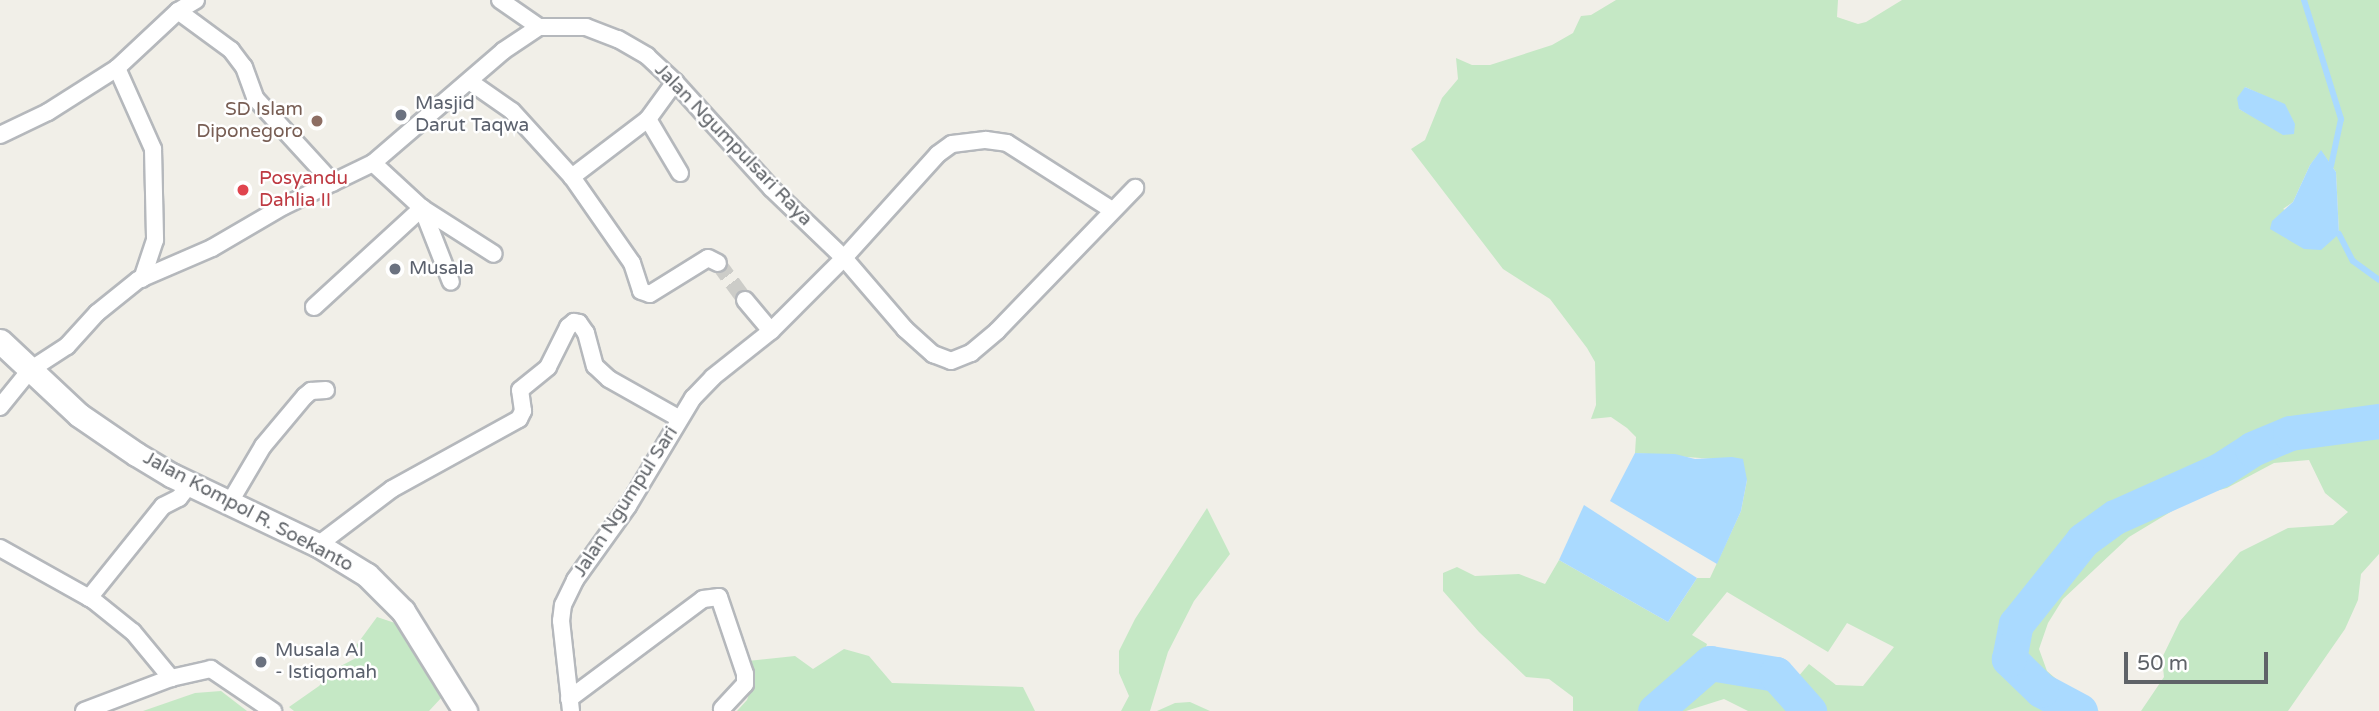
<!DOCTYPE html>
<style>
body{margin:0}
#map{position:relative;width:2379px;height:711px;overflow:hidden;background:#f1efe8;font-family:"Varela Round",sans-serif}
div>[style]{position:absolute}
.green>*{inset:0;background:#c5e8c5}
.water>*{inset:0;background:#aadaff}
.stream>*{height:6px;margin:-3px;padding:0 3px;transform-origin:3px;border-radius:3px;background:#aadaff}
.river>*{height:35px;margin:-17.5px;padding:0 17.5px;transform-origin:17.5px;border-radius:17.5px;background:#aadaff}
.street-tunnel>*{height:16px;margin-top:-8px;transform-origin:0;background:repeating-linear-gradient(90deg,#ccccc8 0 16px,transparent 0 24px)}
.roads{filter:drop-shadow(2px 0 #b5b8bc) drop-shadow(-2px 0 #b5b8bc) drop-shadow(0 2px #b5b8bc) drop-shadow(0 -2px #b5b8bc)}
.street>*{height:16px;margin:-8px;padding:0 8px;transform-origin:8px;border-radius:8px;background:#fff}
.secondary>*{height:23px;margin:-11.5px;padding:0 11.5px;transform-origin:11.5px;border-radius:11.5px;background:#fff}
.dots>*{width:19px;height:19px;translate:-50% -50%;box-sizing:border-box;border:4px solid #fff;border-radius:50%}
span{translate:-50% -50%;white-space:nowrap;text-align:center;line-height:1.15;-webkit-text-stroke:5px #fff;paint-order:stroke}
.worship-label{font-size:19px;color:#5b616d}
.left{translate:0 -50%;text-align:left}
.education-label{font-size:19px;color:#785e54}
.right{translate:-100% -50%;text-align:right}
.street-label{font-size:19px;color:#5f6368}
.health-label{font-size:19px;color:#be3a42}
.scale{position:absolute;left:2124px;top:652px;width:144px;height:32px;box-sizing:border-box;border:4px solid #5f6368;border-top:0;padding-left:9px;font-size:21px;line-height:24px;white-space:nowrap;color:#5f6368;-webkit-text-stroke:5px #fff;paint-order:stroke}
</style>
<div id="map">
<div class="green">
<div style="clip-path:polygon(evenodd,1616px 0,1838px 0,1837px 17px,1858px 24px,1866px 22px,1902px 0,2379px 0,2379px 554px,2361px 574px,2358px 600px,2345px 629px,2288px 711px,2141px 711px,2164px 677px,2162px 658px,2180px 621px,2240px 552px,2288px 528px,2333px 525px,2348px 512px,2325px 493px,2309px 460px,2274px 463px,2227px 488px,2197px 496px,2129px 537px,2063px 599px,2048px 623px,2039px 649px,2047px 671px,2070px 691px,2099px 711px,1748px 711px,1724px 699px,1686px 711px,1573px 711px,1573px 697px,1549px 679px,1526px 677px,1479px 632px,1443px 591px,1443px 573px,1457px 567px,1475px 576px,1519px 574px,1545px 584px,1559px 560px,1668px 622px,1697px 578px,1710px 578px,1741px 511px,1747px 480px,1713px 459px,1635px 453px,1636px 437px,1627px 428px,1611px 417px,1591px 419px,1596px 405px,1595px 362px,1587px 348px,1550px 299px,1503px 269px,1411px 149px,1425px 140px,1442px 98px,1458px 79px,1456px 58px,1472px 65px,1490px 65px,1552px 45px,1573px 33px,1581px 16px,1591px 15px,1616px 0,2245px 87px,2269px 98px,2271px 126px,2239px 109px,2245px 87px,1616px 0,2321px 151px,2336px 172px,2339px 234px,2283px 209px,2293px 202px,2310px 165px,2321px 151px,1616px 0,1727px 592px,1828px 652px,1847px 623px,1894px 647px,1863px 686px,1836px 685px,1809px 664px,1797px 678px,1775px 666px,1704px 653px,1707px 644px,1692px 635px,1727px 592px)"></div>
<div style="clip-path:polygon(1207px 508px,1230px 554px,1194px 601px,1168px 652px,1150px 711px,1121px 711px,1129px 696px,1119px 673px,1119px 651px,1135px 619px)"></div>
<div style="clip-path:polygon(377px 617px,395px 623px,442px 697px,429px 711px,294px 711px,289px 707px,319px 686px,335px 669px,356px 658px,355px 647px)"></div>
<div style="clip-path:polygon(844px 649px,869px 656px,892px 683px,1023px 687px,1035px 711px,737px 711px,747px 700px,753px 682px,748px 661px,795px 656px,813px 669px)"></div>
<div style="clip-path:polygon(221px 691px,247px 711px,143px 711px,195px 693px)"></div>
<div style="clip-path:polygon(1190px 702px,1210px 711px,1157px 711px,1175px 703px)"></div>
</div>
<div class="water">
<div style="clip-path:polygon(2245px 87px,2285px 104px,2295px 124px,2294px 134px,2283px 135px,2239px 109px,2237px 98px)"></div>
<div style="clip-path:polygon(2321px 150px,2336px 172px,2339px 234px,2321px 250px,2304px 249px,2270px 229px,2272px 221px,2293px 202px,2310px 165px)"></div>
<div style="clip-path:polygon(1635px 453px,1675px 454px,1695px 459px,1732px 457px,1743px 459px,1747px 480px,1741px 511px,1717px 564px,1610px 501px)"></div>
<div style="clip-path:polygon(1584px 505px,1697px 578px,1668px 622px,1559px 560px)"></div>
</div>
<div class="stream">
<div style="left:2304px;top:0;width:125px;rotate:72.7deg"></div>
<div style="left:2341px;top:119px;width:48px;rotate:102deg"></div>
<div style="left:2339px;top:234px;width:30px;rotate:63deg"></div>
<div style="left:2353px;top:261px;width:32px;rotate:36deg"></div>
</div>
<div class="river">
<div style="left:1655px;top:711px;width:73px;rotate:-41.1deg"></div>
<div style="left:1710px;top:663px;width:67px;rotate:9.5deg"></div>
<div style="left:1776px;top:674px;width:50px;rotate:48.3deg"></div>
<div style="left:2080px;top:711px;width:44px;rotate:-151.7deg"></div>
<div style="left:2041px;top:690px;width:45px;rotate:-135.9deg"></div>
<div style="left:2009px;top:659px;width:36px;rotate:-79deg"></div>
<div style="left:2016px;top:624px;width:107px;rotate:-51.4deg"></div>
<div style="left:2083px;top:540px;width:39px;rotate:-36deg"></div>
<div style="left:2115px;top:517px;width:115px;rotate:-24.1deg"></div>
<div style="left:2220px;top:470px;width:38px;rotate:-33deg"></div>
<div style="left:2252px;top:449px;width:41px;rotate:-22.8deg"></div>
<div style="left:2290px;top:433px;width:90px;rotate:-7.7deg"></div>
</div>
<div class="street-tunnel">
<div style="left:718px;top:263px;width:46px;rotate:53.9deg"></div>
</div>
<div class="roads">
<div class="street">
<div style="left:500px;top:0;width:47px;rotate:34.7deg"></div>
<div style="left:178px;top:11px;width:66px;rotate:36.3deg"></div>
<div style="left:231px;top:50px;width:21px;rotate:53deg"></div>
<div style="left:244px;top:67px;width:33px;rotate:70deg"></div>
<div style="left:255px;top:98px;width:115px;rotate:47.5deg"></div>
<div style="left:117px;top:68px;width:89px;rotate:66deg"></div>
<div style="left:153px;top:149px;width:91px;rotate:88.7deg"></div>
<div style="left:155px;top:240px;width:41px;rotate:108.4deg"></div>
<div style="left:469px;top:81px;width:52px;rotate:34.9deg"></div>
<div style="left:512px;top:111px;width:89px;rotate:47.7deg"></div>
<div style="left:648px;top:119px;width:46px;rotate:-53.9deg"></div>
<div style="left:0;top:135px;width:53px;rotate:-25.6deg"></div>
<div style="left:48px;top:112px;width:82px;rotate:-32.5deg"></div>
<div style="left:117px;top:68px;width:83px;rotate:-43.1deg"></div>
<div style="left:178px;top:11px;width:21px;rotate:-31deg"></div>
<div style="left:373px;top:163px;width:67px;rotate:42.6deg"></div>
<div style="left:422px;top:208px;width:85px;rotate:32.6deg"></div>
<div style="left:680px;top:173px;width:63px;rotate:-120.7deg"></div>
<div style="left:648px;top:119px;width:96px;rotate:142.7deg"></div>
<div style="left:572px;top:177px;width:105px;rotate:55.1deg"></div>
<div style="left:632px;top:263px;width:29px;rotate:72deg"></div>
<div style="left:641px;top:291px;width:9px;rotate:18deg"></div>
<div style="left:650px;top:294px;width:68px;rotate:-31.8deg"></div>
<div style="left:708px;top:258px;width:11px;rotate:27deg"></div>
<div style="left:745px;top:300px;width:40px;rotate:50deg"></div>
<div style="left:771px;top:331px;width:103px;rotate:-45deg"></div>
<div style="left:844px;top:258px;width:140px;rotate:-47.9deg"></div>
<div style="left:938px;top:154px;width:17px;rotate:-36deg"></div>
<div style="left:952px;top:144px;width:34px;rotate:-7deg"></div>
<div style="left:986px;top:140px;width:21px;rotate:8deg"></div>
<div style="left:1007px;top:143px;width:125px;rotate:32.5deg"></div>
<div style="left:314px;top:307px;width:147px;rotate:-42.5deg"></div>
<div style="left:422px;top:208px;width:79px;rotate:68.6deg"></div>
<div style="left:0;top:407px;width:48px;rotate:-51deg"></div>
<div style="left:30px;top:370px;width:44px;rotate:-33deg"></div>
<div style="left:67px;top:346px;width:45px;rotate:-47.7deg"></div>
<div style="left:97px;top:313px;width:53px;rotate:-38.8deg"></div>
<div style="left:138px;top:280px;width:81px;rotate:-23.4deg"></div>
<div style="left:212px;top:248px;width:83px;rotate:-30.3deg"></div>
<div style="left:284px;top:206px;width:99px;rotate:-25.8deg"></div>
<div style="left:373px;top:163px;width:172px;rotate:-40.7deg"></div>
<div style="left:503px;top:51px;width:43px;rotate:-33.7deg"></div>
<div style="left:539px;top:27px;width:47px"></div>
<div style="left:586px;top:27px;width:34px;rotate:21deg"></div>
<div style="left:618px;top:39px;width:34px;rotate:30deg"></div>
<div style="left:647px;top:56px;width:38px;rotate:43deg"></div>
<div style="left:675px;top:82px;width:143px;rotate:47.8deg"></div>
<div style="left:771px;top:188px;width:101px;rotate:43.8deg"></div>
<div style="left:844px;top:258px;width:94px;rotate:49.3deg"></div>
<div style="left:905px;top:329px;width:38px;rotate:42deg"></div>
<div style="left:933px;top:354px;width:19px;rotate:21deg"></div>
<div style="left:951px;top:361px;width:22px;rotate:-22deg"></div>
<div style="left:971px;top:353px;width:34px;rotate:-40deg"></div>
<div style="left:997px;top:331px;width:199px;rotate:-46deg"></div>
<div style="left:230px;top:502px;width:65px;rotate:-59.5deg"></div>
<div style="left:263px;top:446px;width:65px;rotate:-50deg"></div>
<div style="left:305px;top:396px;width:8px;rotate:-40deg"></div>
<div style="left:311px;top:391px;width:15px;rotate:-4deg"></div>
<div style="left:318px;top:545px;width:93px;rotate:-37.1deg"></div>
<div style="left:392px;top:489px;width:145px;rotate:-28.9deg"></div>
<div style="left:519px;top:419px;width:9px;rotate:-63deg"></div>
<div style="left:523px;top:411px;width:21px;rotate:-98deg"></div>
<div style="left:520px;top:390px;width:36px;rotate:-39deg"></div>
<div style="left:548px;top:367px;width:45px;rotate:-63.4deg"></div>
<div style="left:568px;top:327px;width:8px;rotate:-40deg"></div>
<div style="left:574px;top:322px;width:5px;rotate:11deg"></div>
<div style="left:579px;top:323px;width:12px;rotate:55deg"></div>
<div style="left:586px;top:333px;width:34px;rotate:75deg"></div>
<div style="left:595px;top:366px;width:19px;rotate:43deg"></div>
<div style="left:609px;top:379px;width:81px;rotate:29.4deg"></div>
<div style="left:0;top:548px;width:107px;rotate:29.2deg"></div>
<div style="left:93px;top:600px;width:51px;rotate:38.7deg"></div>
<div style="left:133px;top:632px;width:60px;rotate:50.4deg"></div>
<div style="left:89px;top:598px;width:118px;rotate:-51.2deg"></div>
<div style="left:163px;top:506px;width:18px;rotate:-27deg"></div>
<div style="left:179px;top:498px;width:18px;rotate:-52deg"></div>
<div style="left:569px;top:699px;width:167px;rotate:-36.7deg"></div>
<div style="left:703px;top:599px;width:16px;rotate:-7deg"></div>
<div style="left:719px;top:597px;width:81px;rotate:71.3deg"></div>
<div style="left:745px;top:674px;width:10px;rotate:90deg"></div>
<div style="left:745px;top:684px;width:34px;rotate:133deg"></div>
<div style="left:84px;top:711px;width:93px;rotate:-20.8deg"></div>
<div style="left:171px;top:678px;width:41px;rotate:-12.7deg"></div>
<div style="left:211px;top:669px;width:75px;rotate:34.1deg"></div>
<div style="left:571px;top:711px;width:91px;rotate:-96.3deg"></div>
<div style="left:561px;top:621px;width:16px;rotate:-83deg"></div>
<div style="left:563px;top:605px;width:28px;rotate:-64deg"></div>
<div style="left:575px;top:580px;width:91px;rotate:-54.4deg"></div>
<div style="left:628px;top:506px;width:126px;rotate:-59deg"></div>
<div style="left:693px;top:398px;width:29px;rotate:-46deg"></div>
<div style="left:713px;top:377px;width:74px;rotate:-38.4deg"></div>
</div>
<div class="secondary">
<div style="left:0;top:341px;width:108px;rotate:43.1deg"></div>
<div style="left:79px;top:415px;width:69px;rotate:34.4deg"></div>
<div style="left:136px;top:454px;width:41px;rotate:31deg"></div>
<div style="left:171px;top:475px;width:163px;rotate:25.5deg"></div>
<div style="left:318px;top:545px;width:57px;rotate:31.5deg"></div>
<div style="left:367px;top:575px;width:51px;rotate:45deg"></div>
<div style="left:403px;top:611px;width:118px;rotate:58.2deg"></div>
</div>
</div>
<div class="dots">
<div style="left:401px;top:115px;background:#6b7280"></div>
<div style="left:317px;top:121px;background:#8d6e63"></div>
<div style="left:243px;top:190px;background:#e0444e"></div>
<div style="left:395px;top:269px;background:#6b7280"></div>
<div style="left:261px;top:662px;background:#6b7280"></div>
</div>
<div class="worship-label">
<span class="left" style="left:415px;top:115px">Masjid<br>Darut Taqwa</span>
<span class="left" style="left:409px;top:269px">Musala</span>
<span class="left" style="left:275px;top:662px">Musala Al<br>- Istiqomah</span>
</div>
<div class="education-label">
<span class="right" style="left:303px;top:121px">SD Islam<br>Diponegoro</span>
</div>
<div class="street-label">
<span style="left:733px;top:145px;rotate:46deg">Jalan Ngumpulsari Raya</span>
<span style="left:626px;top:502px;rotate:-57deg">Jalan Ngumpul Sari</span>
<span style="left:248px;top:512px;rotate:28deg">Jalan Kompol R. Soekanto</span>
</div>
<div class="health-label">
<span class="left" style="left:259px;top:190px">Posyandu<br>Dahlia II</span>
</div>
<div class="scale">50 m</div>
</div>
